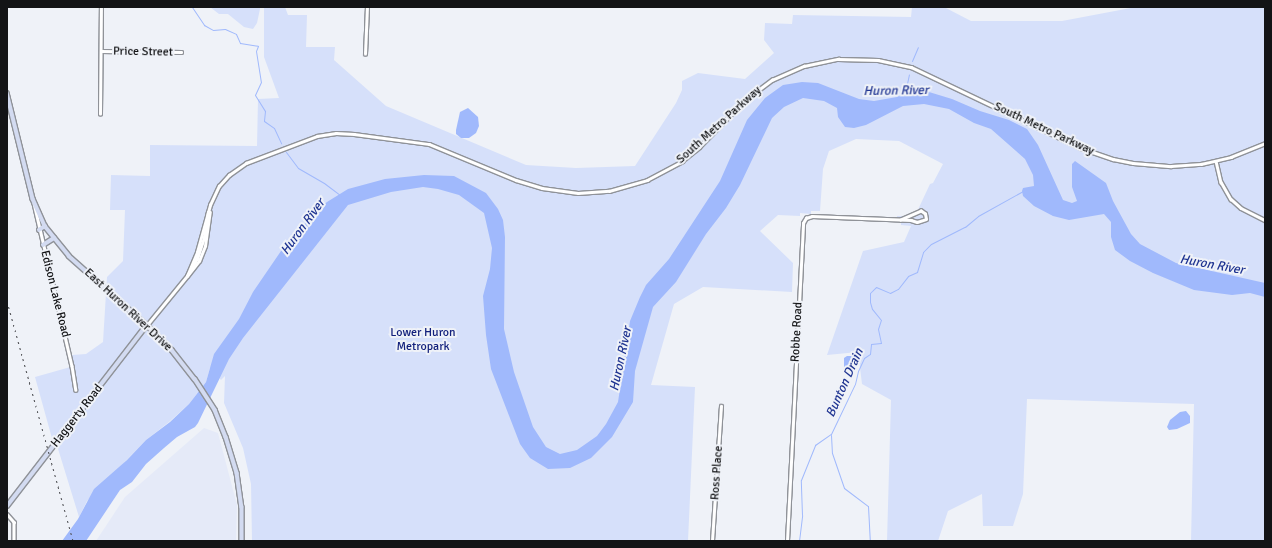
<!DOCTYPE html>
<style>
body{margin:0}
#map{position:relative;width:1272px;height:548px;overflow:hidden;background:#eff2f8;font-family:Signika,sans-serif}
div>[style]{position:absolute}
.built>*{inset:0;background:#e5eaf8}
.green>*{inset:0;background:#d6e0fa}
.water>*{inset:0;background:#a0b9fc}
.stream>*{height:1px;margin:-0.5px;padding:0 0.5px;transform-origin:0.5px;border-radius:0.5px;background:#a0b9fc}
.roads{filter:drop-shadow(1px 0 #8f9298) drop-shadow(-1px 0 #8f9298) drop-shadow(0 1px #8f9298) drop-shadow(0 -1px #8f9298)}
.minor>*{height:2.5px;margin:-1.25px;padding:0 1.25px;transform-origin:1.25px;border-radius:1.25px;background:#fff}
.secondary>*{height:3.5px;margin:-1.75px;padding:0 1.75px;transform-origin:1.75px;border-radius:1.75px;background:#d3dbf1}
.rail>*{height:1px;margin-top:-0.5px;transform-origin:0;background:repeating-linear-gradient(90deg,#4e4f53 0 2px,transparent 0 6px)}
span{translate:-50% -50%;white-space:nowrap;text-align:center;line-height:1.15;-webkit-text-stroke:4px #eff2f8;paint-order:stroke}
.street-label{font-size:12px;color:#131416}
.park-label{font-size:12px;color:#12207c}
.water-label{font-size:13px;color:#203592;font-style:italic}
.frame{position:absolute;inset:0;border:8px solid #131416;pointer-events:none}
</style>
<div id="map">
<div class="built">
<div style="clip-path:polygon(204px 428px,218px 433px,237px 505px,236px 541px,96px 541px,125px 497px)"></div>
</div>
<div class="green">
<div style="clip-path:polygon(210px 7px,260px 7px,260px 9px,257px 23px,253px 29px,244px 27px,228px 14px,219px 14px)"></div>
<div style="clip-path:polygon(264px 7px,285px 7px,288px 15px,307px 15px,306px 47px,335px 47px,334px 60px,386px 106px,526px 165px,576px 168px,635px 166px,676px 103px,682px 90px,682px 81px,698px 73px,745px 79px,774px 53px,764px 40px,765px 23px,792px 24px,793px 15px,911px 17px,912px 7px,944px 7px,971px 21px,1062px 21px,1136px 7px,1265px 7px,1265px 541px,1191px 541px,1194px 404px,1027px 399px,1023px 494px,1013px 526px,983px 526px,982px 494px,948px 511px,938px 541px,887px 541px,891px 400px,862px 384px,858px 352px,827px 355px,863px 251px,904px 242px,911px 226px,901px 225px,901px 221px,897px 221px,897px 216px,915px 216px,930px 184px,933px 183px,943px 164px,899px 141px,856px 139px,829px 151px,823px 169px,820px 211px,811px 211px,811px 214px,800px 213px,800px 216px,778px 215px,760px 231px,793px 263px,792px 292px,703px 287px,674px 304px,651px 385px,695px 387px,688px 541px,252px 541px,251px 484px,243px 448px,224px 403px,225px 376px,221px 380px,210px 368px,206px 382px,189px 404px,169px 422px,146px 440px,87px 501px,79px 517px,55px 439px,53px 442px,35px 377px,74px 366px,72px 355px,86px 354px,103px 342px,107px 277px,123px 261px,125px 210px,110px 210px,111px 175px,150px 176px,150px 145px,257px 146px,258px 99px,279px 98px,264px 57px)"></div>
</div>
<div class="water">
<div style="clip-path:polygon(802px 82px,818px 83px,859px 99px,874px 101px,897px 97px,905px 92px,911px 94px,929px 92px,952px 99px,980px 111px,1009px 120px,1027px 129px,1038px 145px,1063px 200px,1072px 203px,1077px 201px,1072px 187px,1072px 164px,1075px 161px,1106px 183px,1113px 201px,1131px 234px,1140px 244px,1176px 263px,1265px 283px,1265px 297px,1250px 293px,1232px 295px,1194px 290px,1153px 273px,1130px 261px,1115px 250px,1111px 237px,1111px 222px,1104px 214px,1069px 220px,1053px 216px,1034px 206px,1023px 196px,1022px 191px,1023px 188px,1034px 186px,1033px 175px,1025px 159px,991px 129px,974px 123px,949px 109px,924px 104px,903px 106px,866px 125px,854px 128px,845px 127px,838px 117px,837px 108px,824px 101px,803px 98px,784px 107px,772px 118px,740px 185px,726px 208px,706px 234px,676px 282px,653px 307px,635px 371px,633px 402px,612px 437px,591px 458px,570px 468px,548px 469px,530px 458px,520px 444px,491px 369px,486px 335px,483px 296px,490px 269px,492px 248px,484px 213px,459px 195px,438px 189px,423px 187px,391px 192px,348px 205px,243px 338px,229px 359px,198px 423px,195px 427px,177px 437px,164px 448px,146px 464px,132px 482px,120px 490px,86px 541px,62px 541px,78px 519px,94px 489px,127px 460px,146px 440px,170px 422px,189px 404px,203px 386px,206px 382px,214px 354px,239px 319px,253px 292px,281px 251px,313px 214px,327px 202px,348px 189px,385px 179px,424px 175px,454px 176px,486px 193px,498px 209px,503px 220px,505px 237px,504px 329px,514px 372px,533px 427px,546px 447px,560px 454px,577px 450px,597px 436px,606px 424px,618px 402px,630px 321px,640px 297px,646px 285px,669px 259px,720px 181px,747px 120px,765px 98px,783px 85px)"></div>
<div style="clip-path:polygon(468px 108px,478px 117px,479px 126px,476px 133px,469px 138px,461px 138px,456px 134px,456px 130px,460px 112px)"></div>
<div style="clip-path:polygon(847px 356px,852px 356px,854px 359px,853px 373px,850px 375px,844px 372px,844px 358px)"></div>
<div style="clip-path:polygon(1186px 411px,1190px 416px,1190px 423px,1177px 429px,1169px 430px,1167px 427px,1170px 420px,1180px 412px)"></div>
</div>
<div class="stream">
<div style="left:192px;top:7px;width:22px;rotate:56deg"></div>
<div style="left:204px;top:25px;width:10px;rotate:29deg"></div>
<div style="left:213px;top:30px;width:12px;rotate:-5deg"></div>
<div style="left:225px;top:29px;width:12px;rotate:24deg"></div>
<div style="left:236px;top:34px;width:10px;rotate:66deg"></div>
<div style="left:240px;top:43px;width:18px;rotate:9deg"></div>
<div style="left:258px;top:46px;width:5px;rotate:112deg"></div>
<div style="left:256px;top:51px;width:31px;rotate:81deg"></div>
<div style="left:261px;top:82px;width:14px;rotate:115deg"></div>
<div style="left:255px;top:95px;width:19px;rotate:58deg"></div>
<div style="left:265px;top:111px;width:10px;rotate:96deg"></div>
<div style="left:264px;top:121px;width:12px;rotate:35deg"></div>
<div style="left:274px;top:128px;width:17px;rotate:65deg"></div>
<div style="left:912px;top:61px;width:15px;rotate:-67deg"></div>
<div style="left:905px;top:93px;width:19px;rotate:-78deg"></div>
<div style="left:286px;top:152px;width:20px;rotate:53deg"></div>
<div style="left:298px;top:168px;width:30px;rotate:30deg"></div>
<div style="left:324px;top:183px;width:21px;rotate:37deg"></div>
<div style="left:831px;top:435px;width:18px;rotate:87deg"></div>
<div style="left:832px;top:453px;width:37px;rotate:71deg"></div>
<div style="left:844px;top:488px;width:30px;rotate:37deg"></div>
<div style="left:868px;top:506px;width:35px;rotate:87deg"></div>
<div style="left:799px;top:541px;width:26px;rotate:-83deg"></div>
<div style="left:802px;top:515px;width:35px;rotate:-92deg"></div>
<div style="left:801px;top:480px;width:38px;rotate:-68deg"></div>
<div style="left:815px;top:445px;width:19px;rotate:-35deg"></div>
<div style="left:831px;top:434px;width:55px;rotate:-64.4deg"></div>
<div style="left:855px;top:384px;width:13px;rotate:-77deg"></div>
<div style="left:858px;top:371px;width:14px;rotate:-65deg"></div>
<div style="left:864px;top:358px;width:7px;rotate:-34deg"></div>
<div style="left:870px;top:354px;width:10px;rotate:-84deg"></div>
<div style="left:871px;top:344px;width:10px;rotate:-6deg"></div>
<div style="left:881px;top:343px;width:14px;rotate:-102deg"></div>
<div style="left:878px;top:329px;width:9px;rotate:-72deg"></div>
<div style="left:881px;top:320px;width:14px;rotate:-129deg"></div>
<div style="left:872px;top:309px;width:7px;rotate:-106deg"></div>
<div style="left:870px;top:302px;width:9px;rotate:-90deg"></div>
<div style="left:870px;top:293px;width:8px;rotate:-45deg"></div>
<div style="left:876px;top:287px;width:15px;rotate:23deg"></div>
<div style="left:890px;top:293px;width:9px;rotate:-27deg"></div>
<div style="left:898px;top:289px;width:16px;rotate:-52deg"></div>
<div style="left:908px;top:276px;width:10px;rotate:-24deg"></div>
<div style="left:917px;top:272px;width:21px;rotate:-73deg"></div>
<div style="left:923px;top:252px;width:11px;rotate:-45deg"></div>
<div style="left:931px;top:244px;width:38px;rotate:-27deg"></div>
<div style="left:965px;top:227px;width:17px;rotate:-40deg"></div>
<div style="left:978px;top:216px;width:51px;rotate:-29.1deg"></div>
</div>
<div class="roads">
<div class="minor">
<div style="left:101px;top:51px;width:80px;rotate:0.7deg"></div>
<div style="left:365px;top:54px;width:47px;rotate:-87.6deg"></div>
<div style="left:100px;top:114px;width:107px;rotate:-89.5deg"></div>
<div style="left:1216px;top:161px;width:22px;rotate:77deg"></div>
<div style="left:1221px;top:182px;width:20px;rotate:60deg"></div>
<div style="left:1231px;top:199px;width:13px;rotate:42deg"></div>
<div style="left:1241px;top:208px;width:27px;rotate:27deg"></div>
<div style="left:34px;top:203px;width:167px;rotate:76.9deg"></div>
<div style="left:72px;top:366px;width:24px;rotate:81deg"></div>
<div style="left:188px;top:275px;width:18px;rotate:-52deg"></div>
<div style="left:199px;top:261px;width:16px;rotate:-68deg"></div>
<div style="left:205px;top:246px;width:34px;rotate:-82deg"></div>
<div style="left:187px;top:276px;width:26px;rotate:-67deg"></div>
<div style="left:197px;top:252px;width:49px;rotate:-74.5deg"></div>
<div style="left:210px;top:205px;width:21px;rotate:-65deg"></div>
<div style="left:219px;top:186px;width:15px;rotate:-48deg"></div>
<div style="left:229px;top:175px;width:21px;rotate:-35deg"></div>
<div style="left:246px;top:163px;width:76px;rotate:-20.8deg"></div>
<div style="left:317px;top:136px;width:19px;rotate:-9deg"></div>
<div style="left:336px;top:133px;width:18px;rotate:3deg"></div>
<div style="left:354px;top:134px;width:76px;rotate:7.6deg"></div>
<div style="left:429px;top:144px;width:94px;rotate:22.5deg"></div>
<div style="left:516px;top:180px;width:27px;rotate:17deg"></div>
<div style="left:542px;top:188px;width:36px;rotate:8deg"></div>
<div style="left:578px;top:193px;width:31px;rotate:-4deg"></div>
<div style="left:609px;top:191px;width:40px;rotate:-16deg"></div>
<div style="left:647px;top:180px;width:40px;rotate:-28deg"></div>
<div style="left:682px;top:161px;width:22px;rotate:-39deg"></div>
<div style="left:699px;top:147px;width:66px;rotate:-45.6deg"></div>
<div style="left:745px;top:100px;width:34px;rotate:-37deg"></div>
<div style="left:772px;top:80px;width:35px;rotate:-24deg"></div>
<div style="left:804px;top:66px;width:35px;rotate:-12deg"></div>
<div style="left:838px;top:59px;width:40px;rotate:1.4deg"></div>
<div style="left:878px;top:60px;width:34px;rotate:12deg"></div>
<div style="left:911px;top:67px;width:188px;rotate:25.5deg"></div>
<div style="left:1081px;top:148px;width:34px;rotate:19deg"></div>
<div style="left:1113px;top:159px;width:20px;rotate:11deg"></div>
<div style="left:1133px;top:163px;width:38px;rotate:5deg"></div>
<div style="left:1171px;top:166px;width:30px;rotate:-4deg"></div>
<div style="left:1201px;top:164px;width:31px;rotate:-13deg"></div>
<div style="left:1231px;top:157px;width:37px;rotate:-22deg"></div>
<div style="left:147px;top:325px;width:63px;rotate:-50.8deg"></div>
<div style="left:187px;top:276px;width:20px;rotate:-60deg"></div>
<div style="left:197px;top:259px;width:23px;rotate:-72deg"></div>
<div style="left:204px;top:237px;width:25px;rotate:-81deg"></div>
<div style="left:7px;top:514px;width:11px;rotate:49deg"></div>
<div style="left:14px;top:522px;width:19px;rotate:90deg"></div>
<div style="left:712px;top:541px;width:135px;rotate:-86.2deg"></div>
<div style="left:787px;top:541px;width:318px;rotate:-87.1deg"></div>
<div style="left:803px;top:223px;width:6px;rotate:-59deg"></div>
<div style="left:806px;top:218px;width:6px;rotate:-18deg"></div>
<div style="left:812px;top:216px;width:99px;rotate:2.3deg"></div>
<div style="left:911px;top:220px;width:6px;rotate:18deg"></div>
<div style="left:917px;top:222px;width:9px;rotate:-18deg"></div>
<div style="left:926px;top:219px;width:5px;rotate:-101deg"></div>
<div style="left:925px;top:214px;width:5px;rotate:-143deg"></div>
<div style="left:921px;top:211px;width:22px;rotate:156deg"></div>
</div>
<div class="secondary">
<div style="left:7px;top:93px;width:109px;rotate:76.2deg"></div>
<div style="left:33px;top:199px;width:30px;rotate:66deg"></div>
<div style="left:45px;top:226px;width:38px;rotate:51deg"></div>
<div style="left:69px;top:256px;width:111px;rotate:41.7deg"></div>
<div style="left:152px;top:330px;width:28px;rotate:45deg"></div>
<div style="left:172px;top:350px;width:37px;rotate:52deg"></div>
<div style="left:195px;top:379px;width:37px;rotate:57deg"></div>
<div style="left:215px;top:410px;width:29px;rotate:68deg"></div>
<div style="left:226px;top:437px;width:38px;rotate:73deg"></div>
<div style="left:237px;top:473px;width:34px;rotate:82deg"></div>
<div style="left:242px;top:507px;width:34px;rotate:90deg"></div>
<div style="left:39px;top:230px;width:7px;rotate:-34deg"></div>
<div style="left:43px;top:245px;width:13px;rotate:-32deg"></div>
<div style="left:7px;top:506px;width:229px;rotate:-52.3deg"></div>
</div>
</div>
<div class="rail">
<div style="left:7px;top:301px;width:249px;rotate:74.6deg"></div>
</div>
<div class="street-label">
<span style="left:143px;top:52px;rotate:1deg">Price Street</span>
<span style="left:719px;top:125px;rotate:-42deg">South Metro Parkway</span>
<span style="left:1044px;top:129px;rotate:25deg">South Metro Parkway</span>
<span style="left:55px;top:294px;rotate:76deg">Edison Lake Road</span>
<span style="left:128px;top:310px;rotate:43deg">East Huron River Drive</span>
<span style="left:797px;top:332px;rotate:-87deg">Robbe Road</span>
<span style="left:77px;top:416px;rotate:-52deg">Haggerty Road</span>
<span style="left:717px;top:473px;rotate:-86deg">Ross Place</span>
</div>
<div class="park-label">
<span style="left:423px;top:340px">Lower Huron<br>Metropark</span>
</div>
<div class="water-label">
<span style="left:896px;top:91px;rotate:-1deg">Huron River</span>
<span style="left:303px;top:227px;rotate:-54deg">Huron River</span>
<span style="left:1212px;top:265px;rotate:10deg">Huron River</span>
<span style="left:621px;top:359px;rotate:-78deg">Huron River</span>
<span style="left:845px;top:383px;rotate:-66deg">Bunton Drain</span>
</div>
<div class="frame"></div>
</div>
